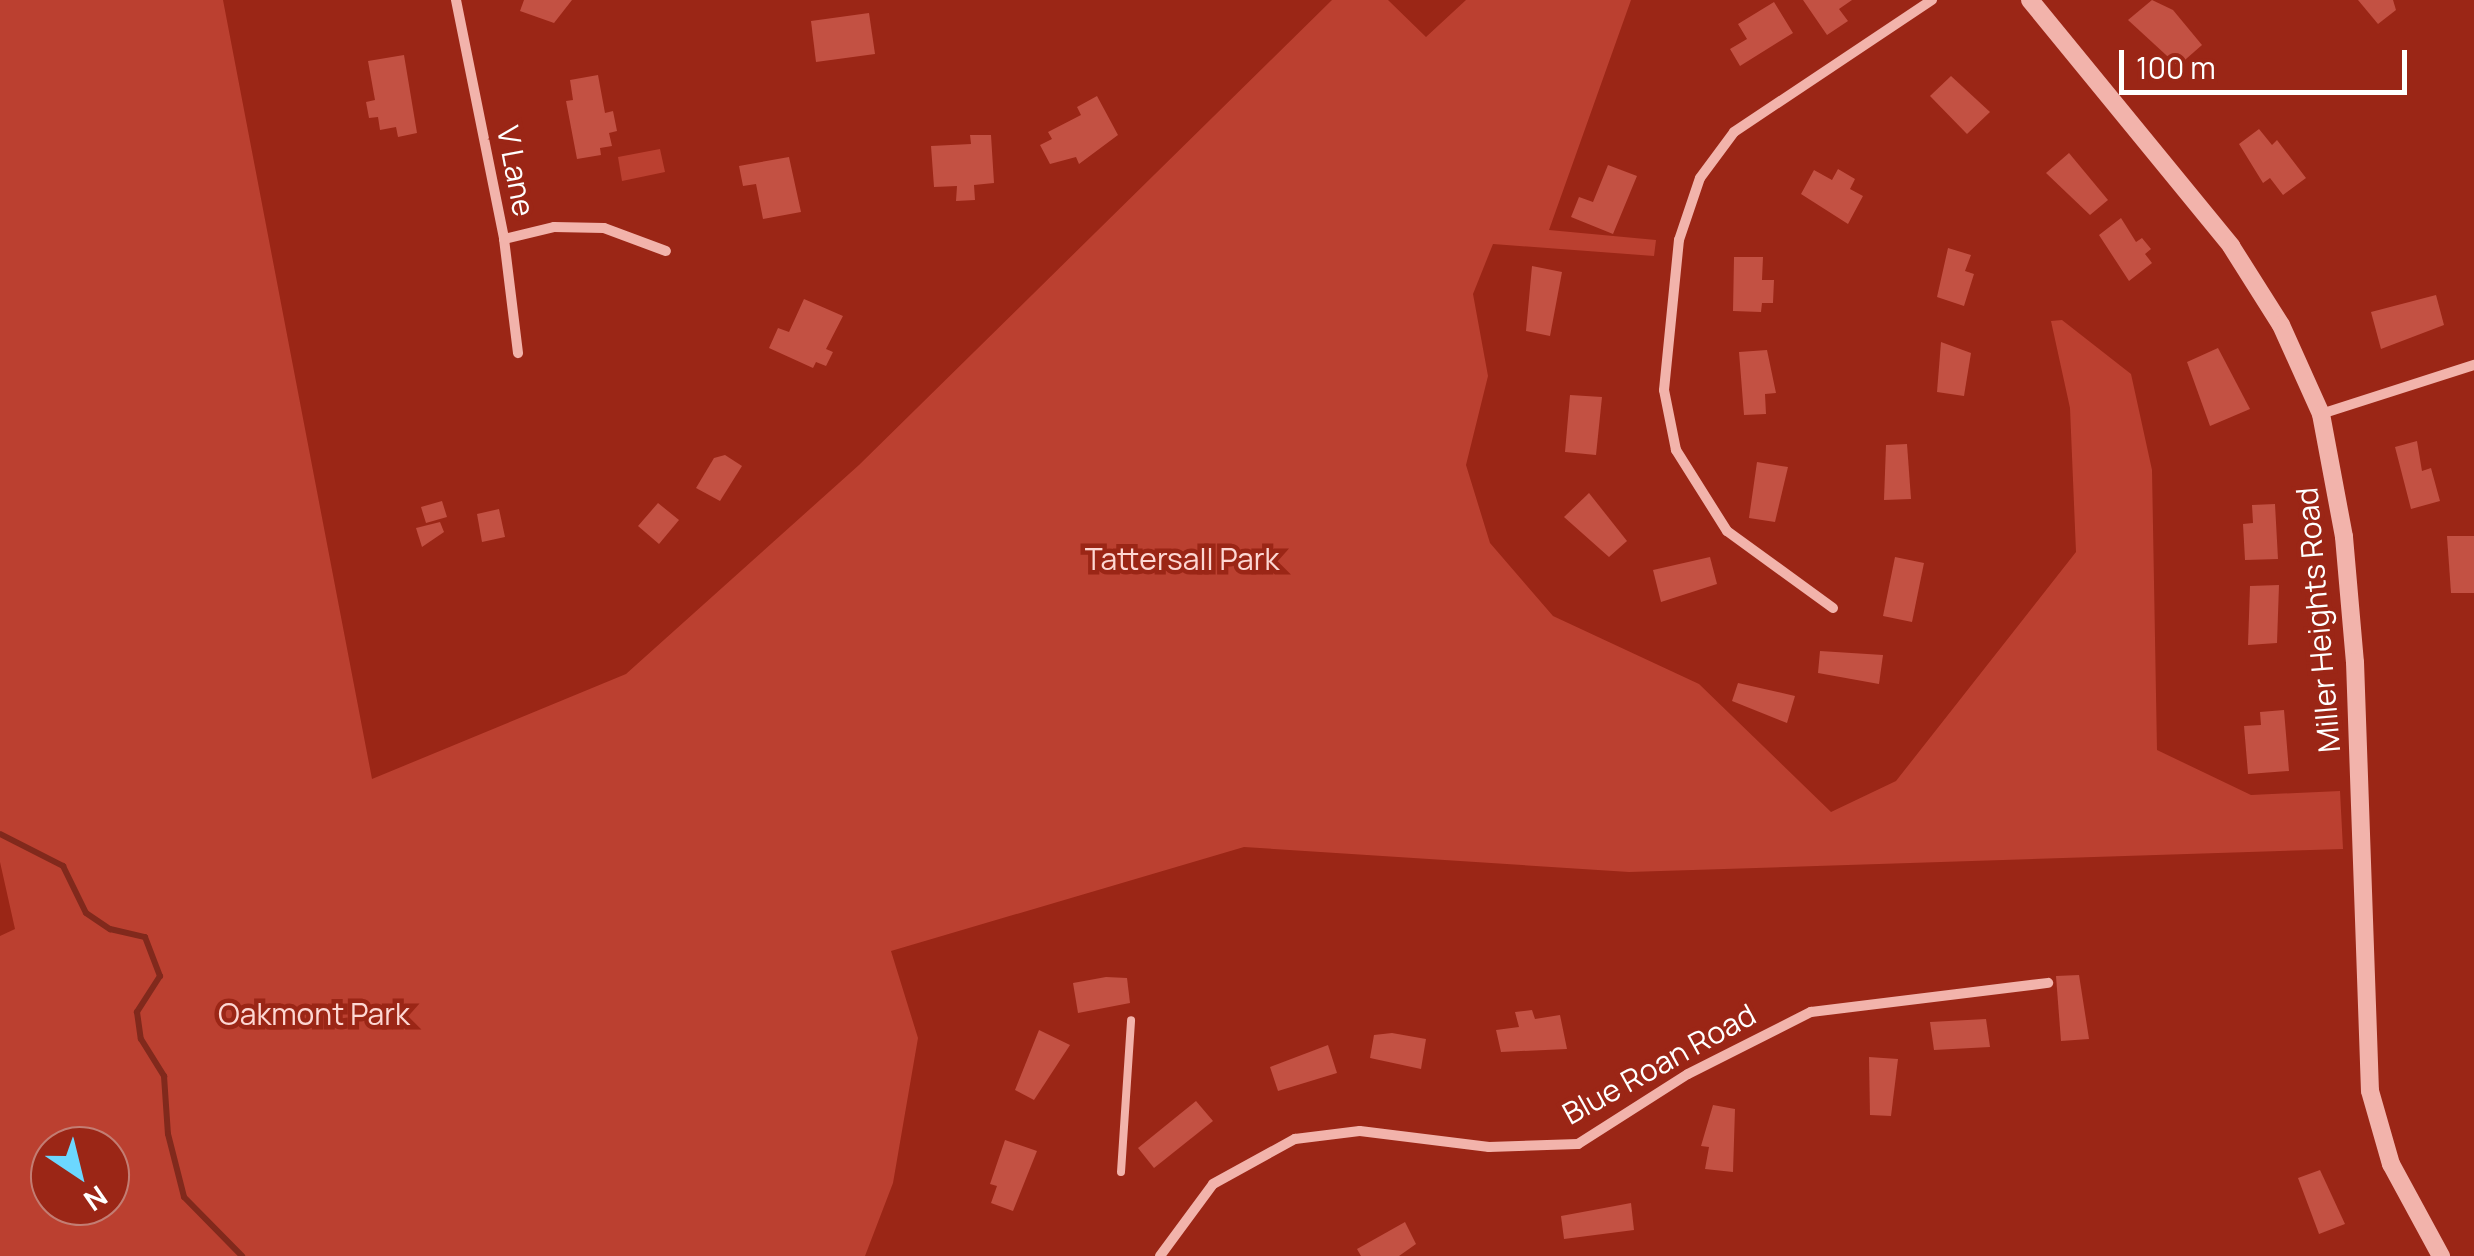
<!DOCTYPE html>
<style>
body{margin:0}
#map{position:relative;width:2474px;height:1256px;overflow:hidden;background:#9b2616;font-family:Manrope,sans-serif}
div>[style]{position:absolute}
.green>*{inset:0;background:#bb4030}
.stream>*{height:6px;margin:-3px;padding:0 3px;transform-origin:3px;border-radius:3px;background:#81291c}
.building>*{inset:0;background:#c35143}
.service>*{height:8px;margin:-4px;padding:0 4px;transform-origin:4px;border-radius:4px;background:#f2b3ab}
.minor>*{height:10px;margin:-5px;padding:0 5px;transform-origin:5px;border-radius:5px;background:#f2b3ab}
.tertiary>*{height:18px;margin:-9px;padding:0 9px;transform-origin:9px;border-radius:9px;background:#f2b3ab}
span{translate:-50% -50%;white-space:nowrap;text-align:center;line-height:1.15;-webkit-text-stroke:9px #9b2616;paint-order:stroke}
.street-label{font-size:30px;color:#fff}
.park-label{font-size:30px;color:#fdd7d3}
.north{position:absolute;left:30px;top:1126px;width:100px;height:100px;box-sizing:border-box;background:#9b2616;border:2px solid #c37d73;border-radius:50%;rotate:145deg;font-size:28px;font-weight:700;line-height:40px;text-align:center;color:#fff}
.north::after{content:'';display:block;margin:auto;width:35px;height:45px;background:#6cd7ff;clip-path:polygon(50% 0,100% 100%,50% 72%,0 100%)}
.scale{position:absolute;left:2119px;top:50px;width:288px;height:45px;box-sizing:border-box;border:5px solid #fff;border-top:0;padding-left:12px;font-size:30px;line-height:35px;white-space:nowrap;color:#fff;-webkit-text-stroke:8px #9b2616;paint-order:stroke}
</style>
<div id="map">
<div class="green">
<div style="clip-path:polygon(evenodd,0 0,223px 0,372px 779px,626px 674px,859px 465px,1332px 0,1388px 0,1426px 37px,1466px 0,1631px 0,1549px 230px,1656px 240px,1654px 256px,1493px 244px,1473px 294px,1488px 376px,1466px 465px,1490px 543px,1553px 616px,1699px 684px,1831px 812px,1896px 781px,2076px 552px,2070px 408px,2051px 321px,2062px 320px,2131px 374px,2152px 470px,2157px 750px,2251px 795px,2340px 791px,2343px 849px,1629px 872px,1244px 847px,891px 951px,918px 1038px,893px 1183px,865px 1256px,0 1256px,0 936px,15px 929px,0 862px,0 0,50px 1146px,110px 1146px,110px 1206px,50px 1206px,50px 1146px)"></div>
<div style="clip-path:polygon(660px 149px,665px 172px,622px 181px,618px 157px)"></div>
</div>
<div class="stream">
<div style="left:0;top:834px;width:71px;rotate:26.9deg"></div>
<div style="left:63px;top:866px;width:52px;rotate:63.9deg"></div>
<div style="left:86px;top:913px;width:29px;rotate:34deg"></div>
<div style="left:110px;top:929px;width:36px;rotate:13deg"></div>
<div style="left:145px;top:937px;width:42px;rotate:69deg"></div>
<div style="left:160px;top:976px;width:43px;rotate:122.6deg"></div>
<div style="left:137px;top:1012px;width:27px;rotate:82deg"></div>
<div style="left:141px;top:1039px;width:44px;rotate:58.1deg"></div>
<div style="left:164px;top:1076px;width:58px;rotate:86.1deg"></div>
<div style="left:168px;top:1134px;width:65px;rotate:75.7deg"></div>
<div style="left:184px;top:1197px;width:83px;rotate:45.5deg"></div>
</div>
<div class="building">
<div style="clip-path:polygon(524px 0,572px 0,554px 23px,520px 11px)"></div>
<div style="clip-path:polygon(1803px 0,1852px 0,1839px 9px,1848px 21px,1827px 35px)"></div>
<div style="clip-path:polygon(2152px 0,2173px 10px,2202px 45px,2178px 66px,2128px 20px)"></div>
<div style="clip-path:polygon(2358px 0,2393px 0,2396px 10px,2378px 24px)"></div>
<div style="clip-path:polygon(1774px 2px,1793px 33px,1740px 66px,1730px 49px,1747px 39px,1738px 24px)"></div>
<div style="clip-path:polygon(869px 13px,875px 54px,816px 62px,811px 21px)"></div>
<div style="clip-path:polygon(404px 55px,417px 133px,398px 137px,396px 127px,380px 130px,378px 117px,369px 118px,366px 102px,375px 100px,368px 61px)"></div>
<div style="clip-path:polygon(598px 75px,605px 113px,613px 111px,617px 131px,609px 133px,612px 146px,600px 148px,601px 155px,577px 159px,566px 101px,573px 100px,570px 80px)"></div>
<div style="clip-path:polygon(1951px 76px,1990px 112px,1967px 134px,1930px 96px)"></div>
<div style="clip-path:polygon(1097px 96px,1118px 135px,1079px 164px,1076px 157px,1050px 164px,1040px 145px,1052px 139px,1048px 132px,1081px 115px,1077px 107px)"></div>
<div style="clip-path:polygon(2259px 129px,2272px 145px,2277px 140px,2306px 178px,2283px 195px,2270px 178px,2263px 183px,2239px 144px)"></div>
<div style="clip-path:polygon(970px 135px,991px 135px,994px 183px,974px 185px,975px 200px,956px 201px,957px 186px,934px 187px,931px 146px,971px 144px)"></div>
<div style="clip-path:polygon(2069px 153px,2108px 200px,2090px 215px,2046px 173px)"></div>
<div style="clip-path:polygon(789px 157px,801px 212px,763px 219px,756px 184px,743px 186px,739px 166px)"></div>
<div style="clip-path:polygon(1608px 165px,1637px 176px,1613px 234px,1571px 217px,1579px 197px,1593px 202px)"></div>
<div style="clip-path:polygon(1838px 169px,1855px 179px,1850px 189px,1863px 196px,1848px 224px,1801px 194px,1814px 170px,1832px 180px)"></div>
<div style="clip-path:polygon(2121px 218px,2136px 242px,2142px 238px,2151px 249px,2145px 254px,2152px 263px,2129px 281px,2099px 235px)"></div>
<div style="clip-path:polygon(1948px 248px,1971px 255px,1965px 271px,1974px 274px,1964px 306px,1937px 297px)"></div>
<div style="clip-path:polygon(1734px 257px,1763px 257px,1762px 280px,1774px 280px,1773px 303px,1762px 303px,1761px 312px,1733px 311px)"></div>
<div style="clip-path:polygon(1532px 266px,1562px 272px,1550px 336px,1526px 331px)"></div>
<div style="clip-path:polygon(2436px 295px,2444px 325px,2381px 349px,2371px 312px)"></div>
<div style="clip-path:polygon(804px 299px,843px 316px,826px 349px,833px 352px,826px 366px,816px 362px,813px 368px,769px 348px,778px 328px,789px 332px)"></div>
<div style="clip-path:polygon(1941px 342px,1971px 353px,1964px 396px,1937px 392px)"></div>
<div style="clip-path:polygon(2218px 348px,2250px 409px,2210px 426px,2187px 362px)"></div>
<div style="clip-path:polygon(1767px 350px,1776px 393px,1765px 394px,1766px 414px,1744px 415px,1739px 352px)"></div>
<div style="clip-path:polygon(1570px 395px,1602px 397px,1596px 455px,1565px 452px)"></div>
<div style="clip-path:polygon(2417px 441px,2422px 471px,2431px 468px,2440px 501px,2411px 509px,2395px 447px)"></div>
<div style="clip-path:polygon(1907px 444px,1911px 499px,1884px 500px,1886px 445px)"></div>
<div style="clip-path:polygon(725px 455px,742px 466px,720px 501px,696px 488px,714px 458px)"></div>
<div style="clip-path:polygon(1757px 462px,1788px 467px,1775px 522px,1749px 518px)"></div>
<div style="clip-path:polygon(1589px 493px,1627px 541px,1609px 557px,1564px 517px)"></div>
<div style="clip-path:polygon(442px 501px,447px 517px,426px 523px,421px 507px)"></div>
<div style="clip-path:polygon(658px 503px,679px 520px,659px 544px,638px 526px)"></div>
<div style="clip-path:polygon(2275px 504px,2278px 559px,2245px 560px,2243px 524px,2253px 523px,2252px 505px)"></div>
<div style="clip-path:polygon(499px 509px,505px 537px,482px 542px,477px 514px)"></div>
<div style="clip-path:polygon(440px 522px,444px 532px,422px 547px,416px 528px)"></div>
<div style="clip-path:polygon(2447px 536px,2474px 536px,2474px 593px,2451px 593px)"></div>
<div style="clip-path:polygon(1710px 557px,1717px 584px,1661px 602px,1653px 570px)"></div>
<div style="clip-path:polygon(1895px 557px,1924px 563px,1912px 622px,1883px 616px)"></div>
<div style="clip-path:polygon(2279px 585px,2277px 643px,2248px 645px,2250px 586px)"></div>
<div style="clip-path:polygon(1820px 651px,1883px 655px,1879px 684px,1818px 673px)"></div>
<div style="clip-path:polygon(1738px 683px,1795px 696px,1787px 723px,1732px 701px)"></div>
<div style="clip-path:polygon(2284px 710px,2289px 771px,2248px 774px,2244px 726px,2261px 725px,2260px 712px)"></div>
<div style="clip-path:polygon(2079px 975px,2089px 1039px,2061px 1041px,2056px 976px)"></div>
<div style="clip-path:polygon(1106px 977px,1127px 978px,1130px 1003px,1078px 1013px,1073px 983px)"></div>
<div style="clip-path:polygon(1532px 1010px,1535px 1019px,1560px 1015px,1567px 1049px,1501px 1052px,1496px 1030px,1519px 1027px,1515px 1012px)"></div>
<div style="clip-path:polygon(1986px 1019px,1990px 1047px,1934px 1050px,1930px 1022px)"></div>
<div style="clip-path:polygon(1039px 1030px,1070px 1045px,1034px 1100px,1015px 1090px)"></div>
<div style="clip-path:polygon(1392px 1033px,1426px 1039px,1421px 1069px,1370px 1058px,1374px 1035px)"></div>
<div style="clip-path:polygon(1328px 1045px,1337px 1073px,1278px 1091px,1270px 1067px)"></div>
<div style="clip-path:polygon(1869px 1057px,1898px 1059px,1891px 1116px,1870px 1115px)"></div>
<div style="clip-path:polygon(1196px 1101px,1213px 1121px,1154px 1168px,1138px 1148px)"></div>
<div style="clip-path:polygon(1713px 1105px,1735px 1109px,1733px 1172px,1705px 1169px,1709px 1147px,1701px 1146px)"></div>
<div style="clip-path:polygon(1005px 1140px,1037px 1151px,1013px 1211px,991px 1203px,997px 1186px,990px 1184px)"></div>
<div style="clip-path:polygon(2320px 1170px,2345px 1224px,2319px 1234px,2298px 1178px)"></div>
<div style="clip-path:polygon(1631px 1203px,1634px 1230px,1564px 1239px,1561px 1216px)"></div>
<div style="clip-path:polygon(1405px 1222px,1416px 1244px,1399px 1256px,1361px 1256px,1357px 1249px)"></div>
</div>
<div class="service">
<div style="left:1121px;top:1172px;width:152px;rotate:-86.2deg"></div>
</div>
<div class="minor">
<div style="left:456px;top:0;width:244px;rotate:78.6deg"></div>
<div style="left:504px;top:239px;width:115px;rotate:83deg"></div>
<div style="left:504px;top:239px;width:51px;rotate:-13.5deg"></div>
<div style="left:554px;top:227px;width:50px;rotate:1.1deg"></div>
<div style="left:604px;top:228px;width:66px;rotate:20.4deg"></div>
<div style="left:2321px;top:414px;width:161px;rotate:-17.8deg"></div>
<div style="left:1833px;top:608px;width:131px;rotate:-144deg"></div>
<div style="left:1727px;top:531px;width:96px;rotate:-122.2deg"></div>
<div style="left:1676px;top:450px;width:61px;rotate:-101.3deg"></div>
<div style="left:1664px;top:390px;width:151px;rotate:-84.3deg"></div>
<div style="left:1679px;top:240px;width:65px;rotate:-71.3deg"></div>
<div style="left:1700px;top:178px;width:57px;rotate:-53.5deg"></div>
<div style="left:1734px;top:132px;width:238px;rotate:-33.7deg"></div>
<div style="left:1160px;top:1256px;width:89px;rotate:-53.6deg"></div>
<div style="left:1213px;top:1184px;width:94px;rotate:-28.8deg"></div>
<div style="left:1295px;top:1139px;width:65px;rotate:-7deg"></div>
<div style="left:1360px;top:1131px;width:130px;rotate:7.1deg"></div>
<div style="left:1489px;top:1147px;width:89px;rotate:-1.9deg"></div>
<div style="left:1578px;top:1144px;width:130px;rotate:-32.5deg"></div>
<div style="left:1688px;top:1074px;width:138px;rotate:-26.8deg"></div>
<div style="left:1811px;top:1012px;width:239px;rotate:-7deg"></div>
</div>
<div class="tertiary">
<div style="left:2030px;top:0;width:318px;rotate:50.7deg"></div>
<div style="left:2231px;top:246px;width:93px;rotate:57.7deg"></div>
<div style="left:2281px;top:325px;width:98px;rotate:65.8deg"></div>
<div style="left:2321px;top:414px;width:125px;rotate:79.4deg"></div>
<div style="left:2344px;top:537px;width:125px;rotate:85deg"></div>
<div style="left:2355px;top:662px;width:429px;rotate:88deg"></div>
<div style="left:2370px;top:1091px;width:76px;rotate:74deg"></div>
<div style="left:2391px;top:1164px;width:105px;rotate:61.5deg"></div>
</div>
<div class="street-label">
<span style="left:516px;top:171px;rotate:79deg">V Lane</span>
<span style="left:2318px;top:620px;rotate:-95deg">Miller Heights Road</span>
<span style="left:1659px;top:1064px;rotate:-29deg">Blue Roan Road</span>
</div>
<div class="park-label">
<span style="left:1182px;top:559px">Tattersall Park</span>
<span style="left:314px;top:1014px">Oakmont Park</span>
</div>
<div class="north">N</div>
<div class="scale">100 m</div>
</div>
